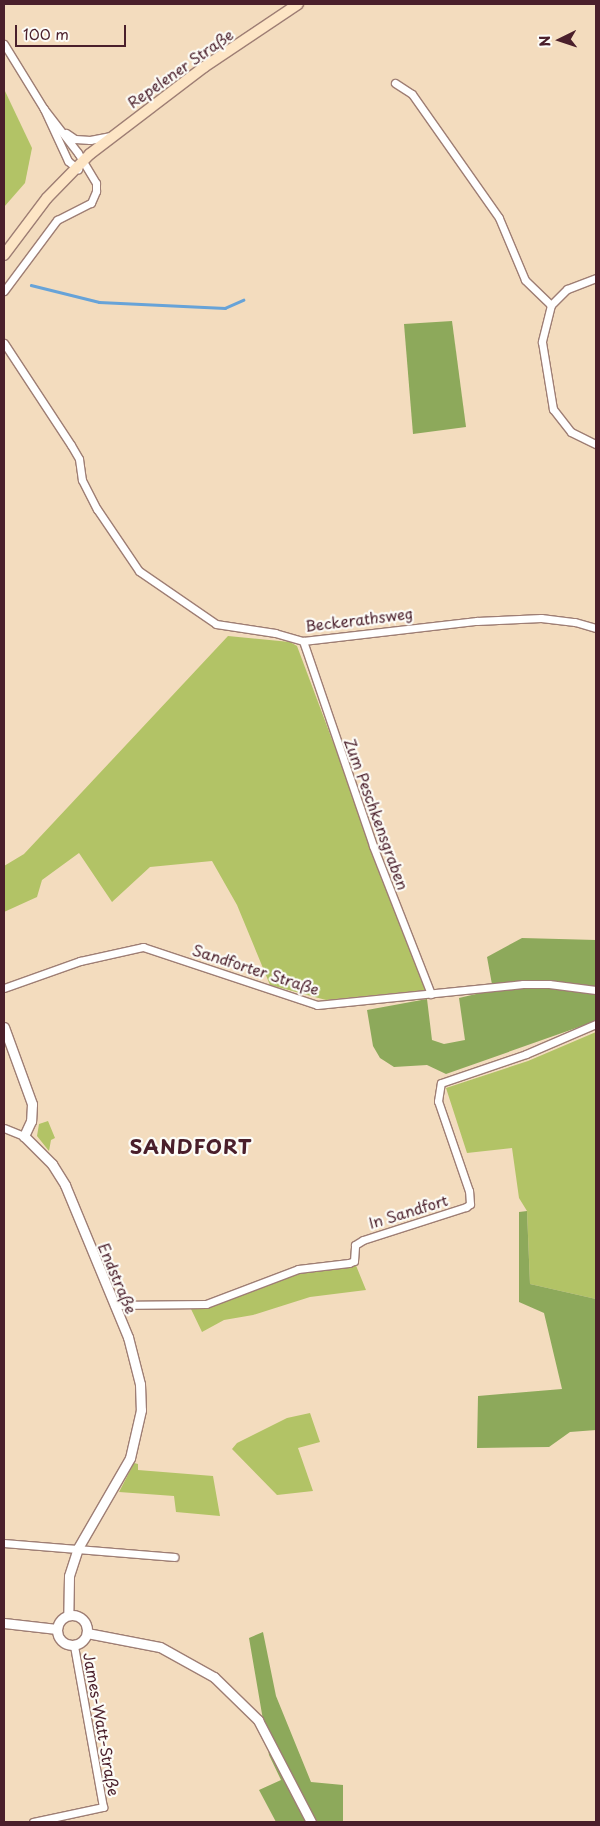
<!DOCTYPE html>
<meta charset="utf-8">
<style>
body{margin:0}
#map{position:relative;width:600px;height:1826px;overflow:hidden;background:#f3dcbe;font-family:"Playpen Sans",sans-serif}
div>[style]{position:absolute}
.green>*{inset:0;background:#b2c366}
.forest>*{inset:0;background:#8da95b}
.stream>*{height:2.5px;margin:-1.25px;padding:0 1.25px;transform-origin:1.25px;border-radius:1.25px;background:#67a3d8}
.roads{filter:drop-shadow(1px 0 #9e7e74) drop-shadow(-1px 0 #9e7e74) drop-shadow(0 1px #9e7e74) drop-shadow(0 -1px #9e7e74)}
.minor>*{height:7px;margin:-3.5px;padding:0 3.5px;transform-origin:3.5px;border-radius:3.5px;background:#fff}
.tertiary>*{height:9px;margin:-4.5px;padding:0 4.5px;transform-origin:4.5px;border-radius:4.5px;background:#fff}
.tertiary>.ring{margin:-4.5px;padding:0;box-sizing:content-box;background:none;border:9px solid #fff;border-radius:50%}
.secondary>*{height:10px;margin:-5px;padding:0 5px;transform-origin:5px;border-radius:5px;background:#fde5c5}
span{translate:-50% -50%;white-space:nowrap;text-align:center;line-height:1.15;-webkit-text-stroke:4.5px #fdfcf7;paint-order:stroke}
.street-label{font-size:15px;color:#4a1f2b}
.district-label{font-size:20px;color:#4a1f2b;font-weight:700;letter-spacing:1px}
.frame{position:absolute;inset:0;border:5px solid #4a1f2b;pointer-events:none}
.north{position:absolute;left:535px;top:15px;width:50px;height:50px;-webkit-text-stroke:4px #fdfcf7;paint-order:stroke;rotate:266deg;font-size:14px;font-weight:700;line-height:20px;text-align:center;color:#4a1f2b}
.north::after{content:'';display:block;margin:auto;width:18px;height:22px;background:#4a1f2b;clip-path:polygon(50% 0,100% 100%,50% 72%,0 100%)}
.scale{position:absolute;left:15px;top:25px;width:111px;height:22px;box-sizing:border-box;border:2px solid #4a1f2b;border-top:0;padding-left:6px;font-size:15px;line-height:18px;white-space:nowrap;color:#4a1f2b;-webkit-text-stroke:4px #fdfcf7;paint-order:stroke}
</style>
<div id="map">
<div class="green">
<div style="clip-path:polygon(4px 89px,32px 148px,25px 183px,4px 207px)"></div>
<div style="clip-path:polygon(228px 636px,290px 642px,297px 646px,426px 990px,326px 1000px,270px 985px,237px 905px,212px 861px,150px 867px,112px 902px,79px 853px,42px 880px,37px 897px,4px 912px,4px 866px,24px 854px)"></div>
<div style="clip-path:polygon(596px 1032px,596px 1299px,530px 1284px,527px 1211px,519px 1198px,512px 1148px,467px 1153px,446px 1088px,528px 1061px)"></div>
<div style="clip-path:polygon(48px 1121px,55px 1138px,51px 1140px,49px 1151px,37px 1136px,39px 1124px)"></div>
<div style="clip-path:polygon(355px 1263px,366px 1290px,310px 1297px,253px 1315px,224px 1320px,202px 1332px,191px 1309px,207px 1307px,292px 1273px)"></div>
<div style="clip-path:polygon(310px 1413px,320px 1442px,298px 1448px,313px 1491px,277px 1495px,232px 1449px,237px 1443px,287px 1418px)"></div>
<div style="clip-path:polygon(134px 1463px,138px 1464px,138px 1470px,213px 1476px,220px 1516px,176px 1512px,174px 1496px,119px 1492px)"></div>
</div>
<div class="forest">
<div style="clip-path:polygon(452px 321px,466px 427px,413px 434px,404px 324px)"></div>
<div style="clip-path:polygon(522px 938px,596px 940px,596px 1021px,446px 1074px,427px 1065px,394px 1067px,380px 1058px,373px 1046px,367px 1010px,427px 999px,432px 1040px,444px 1044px,465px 1040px,459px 998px,493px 990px,487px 957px)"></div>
<div style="clip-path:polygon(527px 1211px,530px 1284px,596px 1299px,596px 1430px,570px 1432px,549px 1447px,477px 1448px,478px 1396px,562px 1389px,544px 1313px,519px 1302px,519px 1212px)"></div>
<div style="clip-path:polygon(263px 1632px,276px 1696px,311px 1782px,343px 1785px,343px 1822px,276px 1822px,259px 1790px,281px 1780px,269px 1755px,249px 1638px)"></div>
</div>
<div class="stream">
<div style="left:31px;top:285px;width:70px;rotate:14deg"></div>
<div style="left:99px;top:302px;width:126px;rotate:2.7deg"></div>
<div style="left:225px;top:308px;width:20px;rotate:-24deg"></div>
</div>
<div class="roads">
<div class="minor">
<div style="left:4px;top:44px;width:76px;rotate:58.4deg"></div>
<div style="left:44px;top:109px;width:57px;rotate:65.2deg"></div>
<div style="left:68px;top:161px;width:13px;rotate:39deg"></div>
<div style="left:395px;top:83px;width:20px;rotate:33deg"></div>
<div style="left:412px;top:94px;width:151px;rotate:54.9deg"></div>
<div style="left:499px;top:218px;width:67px;rotate:67.2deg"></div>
<div style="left:525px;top:280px;width:36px;rotate:44deg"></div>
<div style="left:66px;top:133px;width:11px;rotate:34deg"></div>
<div style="left:75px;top:139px;width:15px;rotate:4deg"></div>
<div style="left:90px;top:140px;width:21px;rotate:-11deg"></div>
<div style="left:596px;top:278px;width:31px;rotate:159deg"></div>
<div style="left:567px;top:289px;width:23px;rotate:135deg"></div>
<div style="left:551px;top:305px;width:38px;rotate:104deg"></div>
<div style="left:542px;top:342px;width:68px;rotate:80.7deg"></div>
<div style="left:553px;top:409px;width:29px;rotate:52deg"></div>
<div style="left:571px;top:432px;width:28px;rotate:26deg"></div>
<div style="left:4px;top:291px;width:89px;rotate:-53.3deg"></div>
<div style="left:57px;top:220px;width:38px;rotate:-27deg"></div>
<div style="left:91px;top:203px;width:13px;rotate:-67deg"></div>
<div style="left:96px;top:191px;width:8px;rotate:-90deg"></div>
<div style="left:96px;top:183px;width:35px;rotate:-121deg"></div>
<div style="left:78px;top:153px;width:56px;rotate:-127.7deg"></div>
<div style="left:4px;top:343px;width:122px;rotate:56.7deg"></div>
<div style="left:71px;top:445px;width:16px;rotate:60deg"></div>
<div style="left:79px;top:459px;width:21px;rotate:82deg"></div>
<div style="left:82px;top:480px;width:33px;rotate:63deg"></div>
<div style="left:97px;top:509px;width:75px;rotate:55.9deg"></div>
<div style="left:139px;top:571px;width:93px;rotate:34.5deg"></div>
<div style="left:216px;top:624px;width:60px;rotate:8.7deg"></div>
<div style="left:275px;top:633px;width:29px;rotate:16deg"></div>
<div style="left:303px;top:641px;width:175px;rotate:-6.6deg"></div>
<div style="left:477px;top:621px;width:64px;rotate:-2.7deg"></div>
<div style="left:541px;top:618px;width:34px;rotate:7deg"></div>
<div style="left:575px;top:622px;width:22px;rotate:16deg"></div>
<div style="left:303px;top:641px;width:217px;rotate:71.1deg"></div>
<div style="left:373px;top:846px;width:159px;rotate:68.6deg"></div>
<div style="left:4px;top:988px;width:81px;rotate:-19.6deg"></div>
<div style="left:80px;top:961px;width:65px;rotate:-12.5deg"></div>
<div style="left:143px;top:947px;width:183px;rotate:18.4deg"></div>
<div style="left:317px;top:1005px;width:207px;rotate:-5.8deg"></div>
<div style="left:523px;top:984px;width:26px"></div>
<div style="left:549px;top:984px;width:47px;rotate:7.3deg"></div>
<div style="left:4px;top:1128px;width:22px;rotate:22deg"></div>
<div style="left:114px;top:1305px;width:92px;rotate:-0.6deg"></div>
<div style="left:206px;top:1304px;width:98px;rotate:-20.8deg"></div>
<div style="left:298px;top:1269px;width:51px;rotate:-6.7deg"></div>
<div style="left:349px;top:1263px;width:5px;rotate:-22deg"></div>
<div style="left:354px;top:1261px;width:16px;rotate:-86deg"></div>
<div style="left:355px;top:1245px;width:9px;rotate:-32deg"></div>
<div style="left:363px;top:1240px;width:108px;rotate:-17.8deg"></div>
<div style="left:466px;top:1207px;width:5px;rotate:-37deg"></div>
<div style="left:470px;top:1204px;width:13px;rotate:-94deg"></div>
<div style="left:469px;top:1191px;width:95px;rotate:-109deg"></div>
<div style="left:438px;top:1101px;width:18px;rotate:-81deg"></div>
<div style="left:441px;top:1083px;width:90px;rotate:-18.8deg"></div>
<div style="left:526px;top:1054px;width:76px;rotate:-23.2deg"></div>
<div style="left:4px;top:1543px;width:171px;rotate:4.7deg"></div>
<div style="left:33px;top:1822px;width:72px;rotate:-12.1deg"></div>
<div style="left:103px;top:1807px;width:164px;rotate:-100.2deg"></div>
</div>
<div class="tertiary">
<div style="left:4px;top:1027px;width:82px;rotate:70deg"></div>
<div style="left:32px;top:1104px;width:17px;rotate:93deg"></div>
<div style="left:31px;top:1121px;width:17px;rotate:115deg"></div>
<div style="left:24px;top:1136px;width:40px;rotate:45deg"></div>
<div style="left:52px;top:1164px;width:25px;rotate:58deg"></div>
<div style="left:65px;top:1185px;width:165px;rotate:67.5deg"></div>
<div style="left:128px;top:1337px;width:49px;rotate:75.7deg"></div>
<div style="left:140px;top:1384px;width:26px;rotate:88deg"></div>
<div style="left:141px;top:1410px;width:49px;rotate:102.9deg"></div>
<div style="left:130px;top:1458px;width:104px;rotate:120deg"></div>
<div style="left:78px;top:1548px;width:29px;rotate:108deg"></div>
<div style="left:69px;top:1576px;width:39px;rotate:91deg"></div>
<div class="ring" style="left:57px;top:1615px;width:21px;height:21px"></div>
<div style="left:4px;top:1623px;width:53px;rotate:6.5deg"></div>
<div style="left:87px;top:1633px;width:74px;rotate:10.9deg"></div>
<div style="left:160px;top:1647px;width:62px;rotate:29.1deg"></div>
<div style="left:214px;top:1677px;width:62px;rotate:44.3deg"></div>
<div style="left:258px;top:1720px;width:115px;rotate:62.5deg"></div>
</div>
<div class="secondary">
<div style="left:4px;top:255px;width:71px;rotate:-53deg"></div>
<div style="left:47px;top:198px;width:62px;rotate:-45.7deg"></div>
<div style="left:90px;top:154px;width:143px;rotate:-37.3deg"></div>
<div style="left:204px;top:67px;width:113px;rotate:-33.8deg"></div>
</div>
</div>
<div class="street-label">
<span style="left:180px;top:68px;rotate:-35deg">Repelener Straße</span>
<span style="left:359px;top:619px;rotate:-7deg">Beckerathsweg</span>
<span style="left:377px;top:814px;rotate:70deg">Zum Peschkensgraben</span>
<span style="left:256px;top:969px;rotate:18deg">Sandforter Straße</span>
<span style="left:408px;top:1211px;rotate:-17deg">In Sandfort</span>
<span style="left:118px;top:1278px;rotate:67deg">Endstraße</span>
<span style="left:102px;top:1724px;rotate:80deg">James-Watt-Straße</span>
</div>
<div class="district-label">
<span style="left:191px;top:1146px">SANDFORT</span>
</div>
<div class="frame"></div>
<div class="north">N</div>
<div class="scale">100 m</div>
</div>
